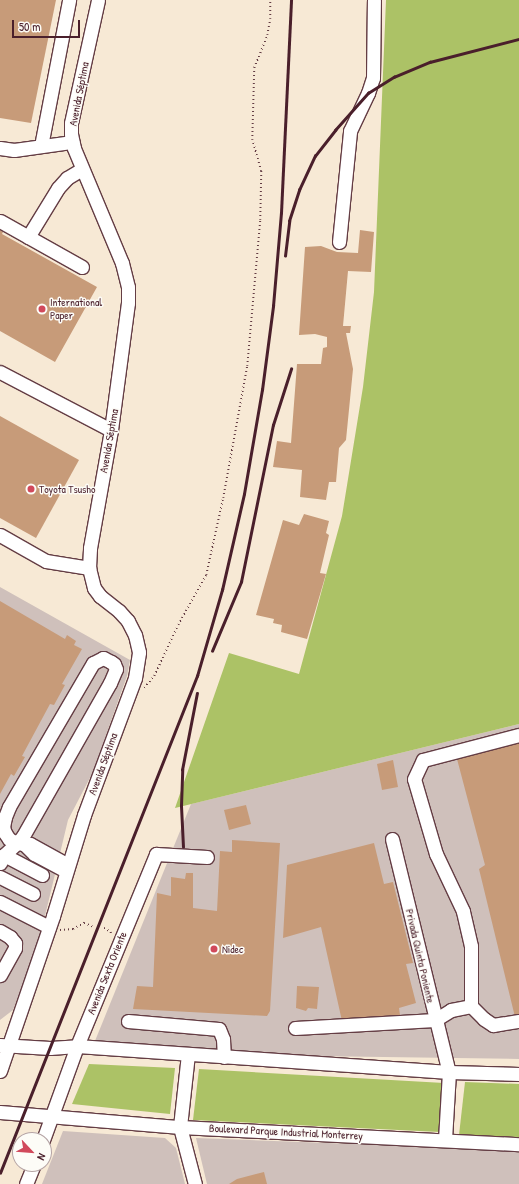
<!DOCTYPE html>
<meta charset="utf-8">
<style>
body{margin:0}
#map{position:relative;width:519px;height:1184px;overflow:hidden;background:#f7e9d5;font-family:"Patrick Hand",sans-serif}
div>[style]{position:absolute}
.industrial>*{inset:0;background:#cfc0bb}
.green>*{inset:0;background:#acc266}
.building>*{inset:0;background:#c79b79}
.path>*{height:1.5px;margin-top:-0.75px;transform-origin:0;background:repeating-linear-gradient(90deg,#643d44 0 1px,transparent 0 4px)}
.roads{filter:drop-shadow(1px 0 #643d44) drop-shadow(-1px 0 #643d44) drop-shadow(0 1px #643d44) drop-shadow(0 -1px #643d44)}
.minor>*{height:13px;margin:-6.5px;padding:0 6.5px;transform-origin:6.5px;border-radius:6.5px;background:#fff}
.rail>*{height:2.5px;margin:-1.25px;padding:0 1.25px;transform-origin:1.25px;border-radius:1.25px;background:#4a1f2b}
.dots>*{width:11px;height:11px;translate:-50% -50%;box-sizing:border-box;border:2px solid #fdfcf7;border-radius:50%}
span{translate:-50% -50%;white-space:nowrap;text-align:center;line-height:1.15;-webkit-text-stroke:3px #fdfcf7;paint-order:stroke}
.street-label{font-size:11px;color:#4a1f2b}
.poi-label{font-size:11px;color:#4a1f2b}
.left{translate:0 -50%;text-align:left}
.north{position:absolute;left:12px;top:1132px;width:40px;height:40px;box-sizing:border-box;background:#fdfcf7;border:1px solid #b5a4a5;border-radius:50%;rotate:116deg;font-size:11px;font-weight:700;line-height:16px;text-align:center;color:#4a1f2b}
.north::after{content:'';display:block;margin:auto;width:14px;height:18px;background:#d1495b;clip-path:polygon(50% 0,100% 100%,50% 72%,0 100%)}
.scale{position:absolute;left:12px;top:20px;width:68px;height:18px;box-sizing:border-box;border:2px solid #4a1f2b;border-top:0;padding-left:5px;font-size:12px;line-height:14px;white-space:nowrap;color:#4a1f2b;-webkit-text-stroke:3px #fdfcf7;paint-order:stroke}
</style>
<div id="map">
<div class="industrial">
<div style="clip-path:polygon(0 587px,130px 660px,127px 676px,93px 772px,68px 820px,38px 945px,13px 1010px,0 1020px)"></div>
<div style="clip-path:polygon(519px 724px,519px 1059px,311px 1056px,95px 1041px,191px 804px)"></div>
<div style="clip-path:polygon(63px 1131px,165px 1138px,176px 1148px,185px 1184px,42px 1184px)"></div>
<div style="clip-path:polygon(196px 1138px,519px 1150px,519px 1184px,207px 1184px)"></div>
</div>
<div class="green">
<div style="clip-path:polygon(386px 0,519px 0,519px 724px,175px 808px,229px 653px,299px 674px,342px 516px,363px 387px,374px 292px)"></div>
<div style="clip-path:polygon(89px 1064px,175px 1068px,170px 1114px,72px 1104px)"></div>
<div style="clip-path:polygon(199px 1069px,444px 1083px,440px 1132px,193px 1120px)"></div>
<div style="clip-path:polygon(465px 1082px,519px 1084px,519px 1137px,459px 1135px)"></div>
</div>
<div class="building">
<div style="clip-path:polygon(0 0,56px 0,31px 123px,0 118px)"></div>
<div style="clip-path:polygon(0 230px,3px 232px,2px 234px,97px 287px,55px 362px,0 331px)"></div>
<div style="clip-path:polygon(360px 230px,374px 232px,371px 272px,348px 271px,343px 326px,351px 326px,350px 333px,346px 333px,353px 369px,346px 440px,339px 448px,336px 482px,329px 482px,326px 500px,300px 497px,302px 470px,273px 467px,277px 441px,291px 443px,297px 364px,321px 364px,323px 348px,327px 347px,327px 337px,315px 334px,299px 335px,305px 247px,321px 246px,337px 252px,358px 253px)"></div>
<div style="clip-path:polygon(0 416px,79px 460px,36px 538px,0 518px)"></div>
<div style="clip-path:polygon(304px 514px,329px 521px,326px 533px,329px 535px,320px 573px,326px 574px,307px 639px,281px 632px,282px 625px,273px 623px,274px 619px,256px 615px,283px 520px,299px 525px)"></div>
<div style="clip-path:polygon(0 601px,65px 639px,67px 635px,76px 641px,74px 645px,82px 649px,62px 684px,65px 685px,54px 705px,50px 704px,22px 756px,25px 757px,14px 776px,11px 774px,0 794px)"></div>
<div style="clip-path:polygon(519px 740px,519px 1016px,515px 1017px,479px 869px,485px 865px,457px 759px,460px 753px)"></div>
<div style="clip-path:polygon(393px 760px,398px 787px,382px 790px,377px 764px)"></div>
<div style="clip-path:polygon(246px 805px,251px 824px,229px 830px,224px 810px)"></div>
<div style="clip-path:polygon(232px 840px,280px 843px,270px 1011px,267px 1016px,133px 1009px,137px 986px,153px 987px,157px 893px,171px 896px,171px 877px,185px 879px,186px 873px,193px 873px,193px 908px,217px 911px,220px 851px,232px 852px)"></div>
<div style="clip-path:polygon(374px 843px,384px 884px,393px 882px,413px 963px,406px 964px,416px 1003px,399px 1008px,400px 1015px,368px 1023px,342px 1021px,321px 927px,283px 938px,287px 865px)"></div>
<div style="clip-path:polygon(297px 986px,319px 987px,317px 1009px,308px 1008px,306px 1011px,296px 1008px)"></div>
<div style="clip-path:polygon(264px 1172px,267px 1184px,229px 1184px,237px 1179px)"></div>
</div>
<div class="path">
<div style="left:144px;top:688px;width:16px;rotate:-50deg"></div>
<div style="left:154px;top:676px;width:56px;rotate:-64.8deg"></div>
<div style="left:178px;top:625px;width:57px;rotate:-60.8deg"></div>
<div style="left:206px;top:575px;width:79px;rotate:-77.6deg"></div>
<div style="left:223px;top:498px;width:134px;rotate:-79.7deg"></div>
<div style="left:247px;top:366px;width:147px;rotate:-84.9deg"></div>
<div style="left:260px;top:220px;width:49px;rotate:-88.8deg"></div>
<div style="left:261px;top:171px;width:32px;rotate:-106deg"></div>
<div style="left:252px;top:140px;width:72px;rotate:-88.4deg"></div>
<div style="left:254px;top:68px;width:35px;rotate:-68deg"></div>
<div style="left:267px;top:35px;width:16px;rotate:-79deg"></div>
<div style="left:270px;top:19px;width:19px;rotate:-90deg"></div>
<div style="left:104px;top:928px;width:8px;rotate:30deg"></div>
<div style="left:111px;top:932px;width:2px;rotate:90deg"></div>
<div style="left:60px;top:930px;width:13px;rotate:-4deg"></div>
<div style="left:73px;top:929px;width:13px;rotate:-29deg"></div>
<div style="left:84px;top:923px;width:9px;rotate:21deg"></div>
</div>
<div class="roads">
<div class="minor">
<div style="left:41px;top:146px;width:149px;rotate:-79.1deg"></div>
<div style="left:0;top:148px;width:14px;rotate:8deg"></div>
<div style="left:14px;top:150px;width:59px;rotate:-7.9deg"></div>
<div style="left:0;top:221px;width:94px;rotate:29.3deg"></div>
<div style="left:28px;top:237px;width:57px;rotate:-58.5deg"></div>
<div style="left:58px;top:188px;width:13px;rotate:-48deg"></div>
<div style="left:67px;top:178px;width:17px;rotate:-31deg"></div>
<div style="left:339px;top:242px;width:112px;rotate:-84.3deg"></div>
<div style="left:350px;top:131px;width:42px;rotate:-64.7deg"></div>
<div style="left:368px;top:93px;width:16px;rotate:-72deg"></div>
<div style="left:373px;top:78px;width:78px;rotate:-89.3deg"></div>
<div style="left:0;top:372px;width:125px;rotate:27.6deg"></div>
<div style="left:0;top:535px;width:53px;rotate:29.5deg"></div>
<div style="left:46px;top:561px;width:44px;rotate:9.2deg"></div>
<div style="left:392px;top:839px;width:240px;rotate:76.3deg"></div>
<div style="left:449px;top:1072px;width:68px;rotate:93.4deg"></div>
<div style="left:4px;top:855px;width:43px;rotate:27.8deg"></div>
<div style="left:0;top:863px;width:9px;rotate:-63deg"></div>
<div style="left:4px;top:855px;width:18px;rotate:-43deg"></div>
<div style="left:17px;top:843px;width:9px;rotate:-49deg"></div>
<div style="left:23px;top:836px;width:176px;rotate:-60.4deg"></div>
<div style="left:110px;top:683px;width:15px;rotate:-67deg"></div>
<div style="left:116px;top:669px;width:5px;rotate:-112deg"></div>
<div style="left:114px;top:664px;width:4px;rotate:-146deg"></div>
<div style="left:111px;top:662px;width:9px;rotate:-153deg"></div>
<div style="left:103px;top:658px;width:11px;rotate:153deg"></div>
<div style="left:93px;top:663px;width:167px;rotate:120.3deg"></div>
<div style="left:9px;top:807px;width:11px;rotate:112deg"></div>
<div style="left:5px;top:817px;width:10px;rotate:101deg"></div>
<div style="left:3px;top:827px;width:6px;rotate:72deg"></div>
<div style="left:5px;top:833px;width:7px;rotate:56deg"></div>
<div style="left:9px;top:839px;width:9px;rotate:27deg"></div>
<div style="left:17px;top:843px;width:7px;rotate:8deg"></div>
<div style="left:66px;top:871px;width:36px;rotate:-152deg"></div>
<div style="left:34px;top:854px;width:14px;rotate:-135deg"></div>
<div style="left:24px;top:844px;width:6px"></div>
<div style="left:30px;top:844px;width:43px;rotate:28.9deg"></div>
<div style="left:0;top:877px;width:37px;rotate:27deg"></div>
<div style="left:0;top:902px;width:55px;rotate:27deg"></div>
<div style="left:0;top:931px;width:12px;rotate:31deg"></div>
<div style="left:10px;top:937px;width:8px;rotate:50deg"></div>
<div style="left:15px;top:943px;width:5px;rotate:90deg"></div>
<div style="left:15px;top:948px;width:31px;rotate:119deg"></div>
<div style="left:471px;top:1006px;width:60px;rotate:-90deg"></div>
<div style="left:471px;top:946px;width:36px;rotate:-103deg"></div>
<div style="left:463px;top:911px;width:63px;rotate:-115.3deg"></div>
<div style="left:436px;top:854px;width:78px;rotate:-106.3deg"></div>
<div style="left:414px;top:779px;width:21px;rotate:-65deg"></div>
<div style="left:423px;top:760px;width:99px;rotate:-14.6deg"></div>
<div style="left:128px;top:1021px;width:91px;rotate:5deg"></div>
<div style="left:219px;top:1029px;width:11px;rotate:68deg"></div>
<div style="left:223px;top:1039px;width:18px;rotate:87deg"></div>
<div style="left:295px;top:1028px;width:140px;rotate:-3.3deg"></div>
<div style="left:435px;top:1020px;width:19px;rotate:-32deg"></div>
<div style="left:451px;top:1010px;width:20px;rotate:-11deg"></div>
<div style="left:471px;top:1006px;width:18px;rotate:45deg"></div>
<div style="left:484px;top:1019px;width:11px;rotate:34deg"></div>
<div style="left:493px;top:1025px;width:26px;rotate:-9deg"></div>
<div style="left:0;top:1045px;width:50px;rotate:3.4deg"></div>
<div style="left:50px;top:1048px;width:27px;rotate:-4deg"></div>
<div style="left:77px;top:1046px;width:373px;rotate:4deg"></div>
<div style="left:449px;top:1072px;width:70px;rotate:1.6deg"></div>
<div style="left:188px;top:1054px;width:73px;rotate:96.3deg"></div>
<div style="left:180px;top:1127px;width:59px;rotate:75.3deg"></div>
<div style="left:0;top:1071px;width:164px;rotate:-71.1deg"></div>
<div style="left:53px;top:916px;width:106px;rotate:-72.9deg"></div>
<div style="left:84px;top:815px;width:146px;rotate:-69.6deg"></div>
<div style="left:135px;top:678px;width:26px;rotate:-81deg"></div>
<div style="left:139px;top:652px;width:17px;rotate:-103deg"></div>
<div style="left:135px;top:635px;width:16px;rotate:-117deg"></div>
<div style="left:128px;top:621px;width:13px;rotate:-132deg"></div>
<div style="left:119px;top:611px;width:24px;rotate:-142deg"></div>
<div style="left:100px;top:596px;width:10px;rotate:-127deg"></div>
<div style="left:94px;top:588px;width:21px;rotate:-104deg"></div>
<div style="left:89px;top:568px;width:20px;rotate:-87deg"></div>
<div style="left:90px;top:548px;width:120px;rotate:-79.9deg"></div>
<div style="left:111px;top:430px;width:128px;rotate:-82.4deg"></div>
<div style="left:128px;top:303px;width:16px;rotate:-90deg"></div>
<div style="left:128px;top:287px;width:25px;rotate:-104deg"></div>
<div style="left:122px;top:263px;width:125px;rotate:-112.7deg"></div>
<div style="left:74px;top:148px;width:14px;rotate:-102deg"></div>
<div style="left:71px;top:134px;width:11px;rotate:-90deg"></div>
<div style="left:71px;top:123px;width:126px;rotate:-77.6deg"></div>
<div style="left:0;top:1112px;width:181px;rotate:4.8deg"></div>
<div style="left:180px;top:1127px;width:339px;rotate:2.9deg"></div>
<div style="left:43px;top:1140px;width:100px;rotate:-70.1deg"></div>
<div style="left:77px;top:1046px;width:208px;rotate:-67.6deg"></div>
<div style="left:156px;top:854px;width:51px;rotate:3.4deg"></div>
<div style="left:26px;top:1184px;width:22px;rotate:-68deg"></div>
</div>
</div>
<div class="rail">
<div style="left:285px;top:256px;width:35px;rotate:-83deg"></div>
<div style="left:289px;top:221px;width:33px;rotate:-72deg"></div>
<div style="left:299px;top:190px;width:38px;rotate:-65deg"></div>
<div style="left:315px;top:156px;width:33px;rotate:-52deg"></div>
<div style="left:335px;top:130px;width:50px;rotate:-48.3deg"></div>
<div style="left:368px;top:93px;width:31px;rotate:-32deg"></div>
<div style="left:394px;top:77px;width:39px;rotate:-23deg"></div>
<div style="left:430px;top:62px;width:92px;rotate:-14.5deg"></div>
<div style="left:212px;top:651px;width:75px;rotate:-67.2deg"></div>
<div style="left:241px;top:582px;width:160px;rotate:-78.5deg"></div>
<div style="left:273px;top:425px;width:59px;rotate:-72.2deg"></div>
<div style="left:183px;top:847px;width:41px;rotate:-92.8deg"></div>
<div style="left:181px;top:806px;width:36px;rotate:-88deg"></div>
<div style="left:182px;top:770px;width:78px;rotate:-79deg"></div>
<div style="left:0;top:1173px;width:535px;rotate:-68.38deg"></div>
<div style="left:197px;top:676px;width:90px;rotate:-73.8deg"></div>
<div style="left:222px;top:590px;width:98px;rotate:-77.1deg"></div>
<div style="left:244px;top:494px;width:106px;rotate:-80.2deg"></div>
<div style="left:262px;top:390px;width:85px;rotate:-82.5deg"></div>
<div style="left:273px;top:306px;width:93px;rotate:-85.1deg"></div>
<div style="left:281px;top:213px;width:213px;rotate:-87.3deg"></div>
</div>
<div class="dots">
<div style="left:42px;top:309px;background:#d1495b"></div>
<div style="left:31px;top:489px;background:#d1495b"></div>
<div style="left:214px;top:949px;background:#d1495b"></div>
</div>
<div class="street-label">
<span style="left:79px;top:94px;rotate:-79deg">Avenida Séptima</span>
<span style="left:109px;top:441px;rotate:-80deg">Avenida Séptima</span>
<span style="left:103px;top:764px;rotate:-70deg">Avenida Séptima</span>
<span style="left:420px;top:956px;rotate:77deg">Privada Quinta Poniente</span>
<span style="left:107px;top:973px;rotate:-68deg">Avenida Sexta Oriente</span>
<span style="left:286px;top:1132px;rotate:3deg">Boulevard Parque Industrial Monterrey</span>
</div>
<div class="poi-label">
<span class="left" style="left:50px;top:309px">International<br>Paper</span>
<span class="left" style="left:39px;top:489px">Toyota Tsusho</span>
<span class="left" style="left:222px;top:949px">Nidec</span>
</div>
<div class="north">N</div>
<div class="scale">50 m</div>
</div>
